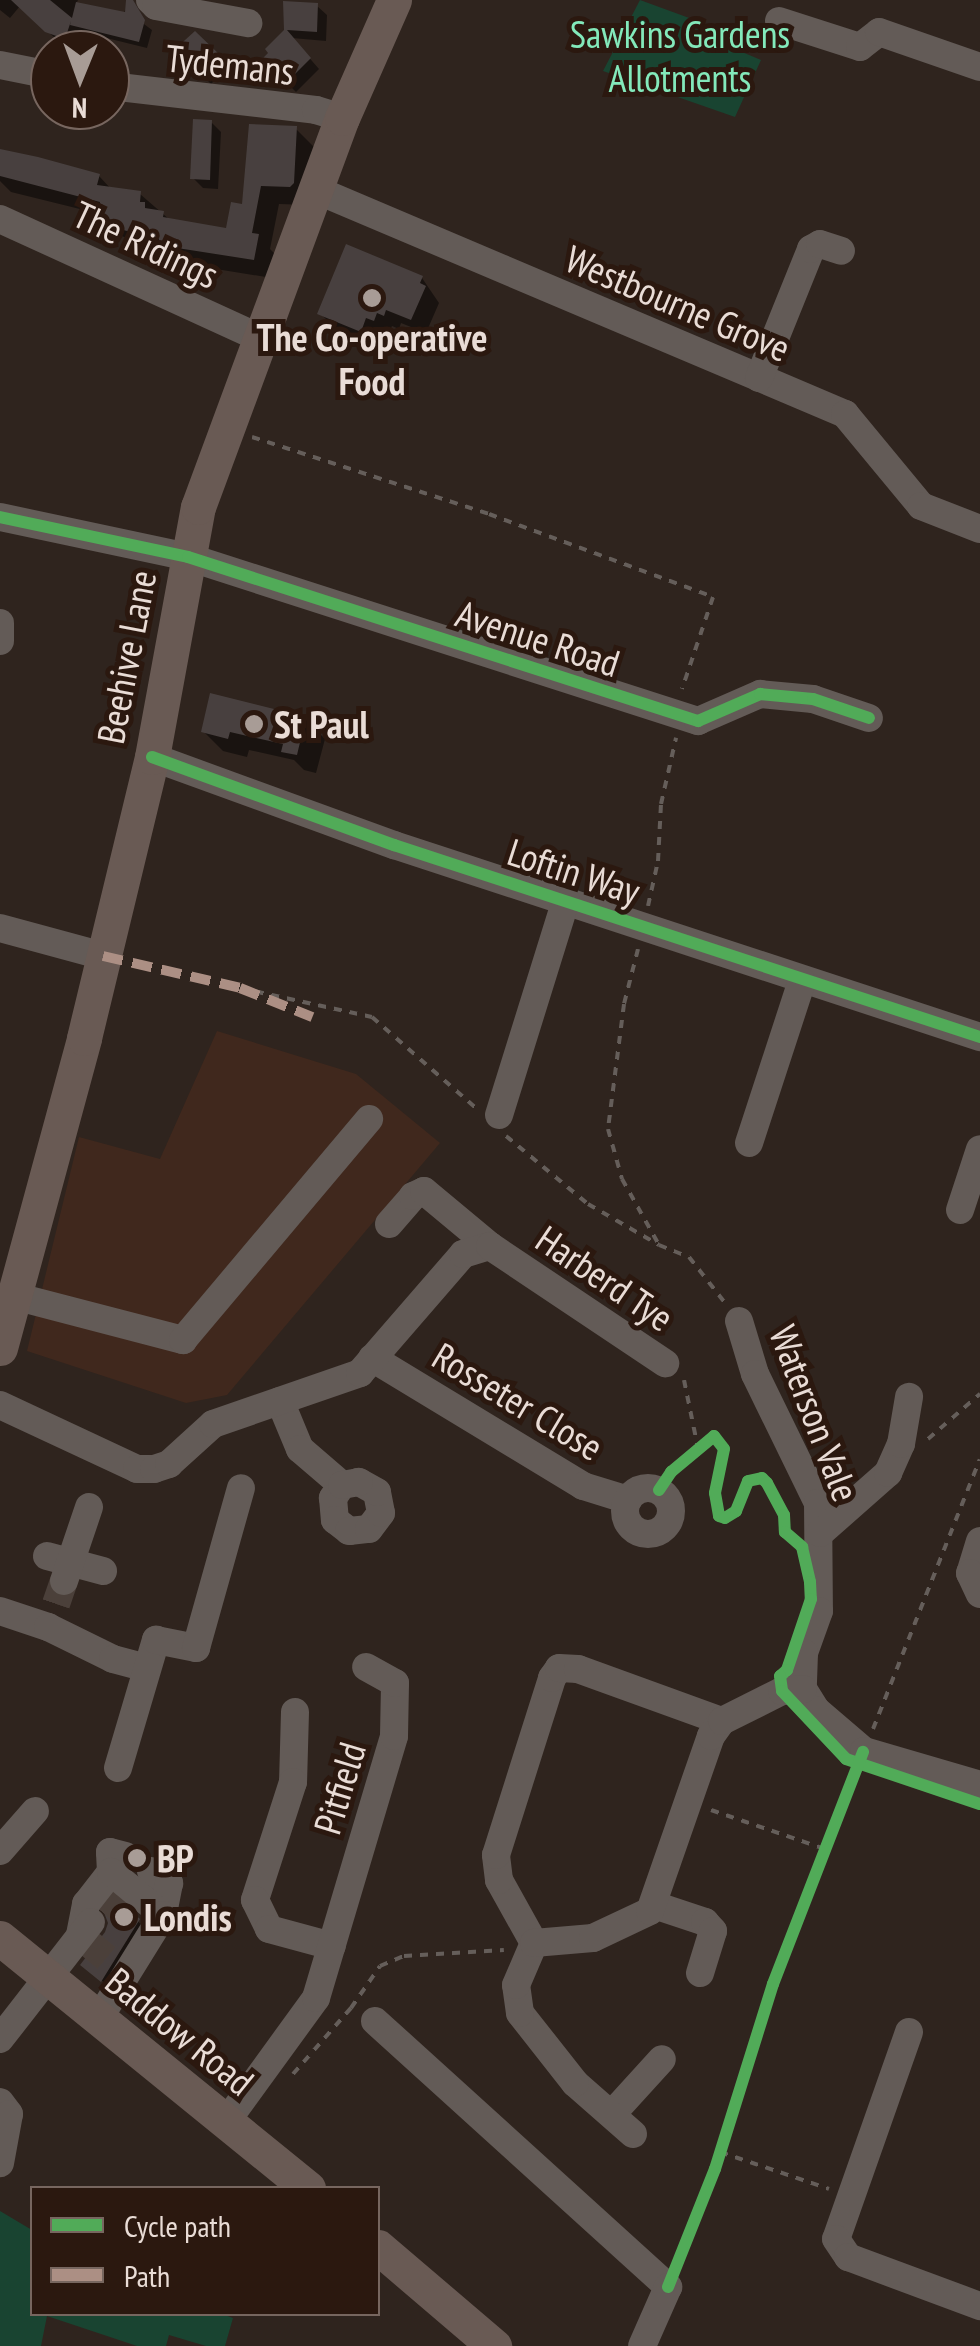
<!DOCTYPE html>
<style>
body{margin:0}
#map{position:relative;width:980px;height:2346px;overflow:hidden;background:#2f241e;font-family:"PT Sans Narrow",sans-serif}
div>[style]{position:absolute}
.built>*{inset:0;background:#40281d}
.green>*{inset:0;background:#194431}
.shadow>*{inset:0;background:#0007}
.building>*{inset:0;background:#48403f}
.minor-tunnel>*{height:28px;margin-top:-14px;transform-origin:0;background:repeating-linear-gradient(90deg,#4b403a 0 28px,transparent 0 42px)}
.path>*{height:4px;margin-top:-2px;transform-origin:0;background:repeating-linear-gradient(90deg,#655e5a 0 8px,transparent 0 16px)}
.minor>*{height:28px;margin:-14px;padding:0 14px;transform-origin:14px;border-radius:14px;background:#635b57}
.minor>.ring{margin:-14px;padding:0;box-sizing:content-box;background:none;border:28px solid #635b57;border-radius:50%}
.major>*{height:35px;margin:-17.5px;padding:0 17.5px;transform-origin:17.5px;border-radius:17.5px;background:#695a54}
.quiet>*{height:10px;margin-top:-5px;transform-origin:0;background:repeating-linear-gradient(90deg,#ac8f84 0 20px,transparent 0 30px)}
.cycleway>*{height:12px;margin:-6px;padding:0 6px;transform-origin:6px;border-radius:6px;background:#51ab58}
.dots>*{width:28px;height:28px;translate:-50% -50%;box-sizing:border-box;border:5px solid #2b180f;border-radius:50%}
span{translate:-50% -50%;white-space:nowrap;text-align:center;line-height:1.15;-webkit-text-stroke:10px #2b180f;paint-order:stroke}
.park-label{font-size:38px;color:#83e9bb}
.street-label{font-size:38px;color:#e9dcd6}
.poi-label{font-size:38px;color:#e9dcd6;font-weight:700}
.left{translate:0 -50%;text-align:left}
.legend{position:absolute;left:30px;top:2186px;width:350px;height:130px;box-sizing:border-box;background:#2b180f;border:2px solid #77665f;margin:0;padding:12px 18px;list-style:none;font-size:30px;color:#e9dcd6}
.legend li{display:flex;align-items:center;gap:20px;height:50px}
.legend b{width:50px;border:2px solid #77665f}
.north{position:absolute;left:30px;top:30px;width:100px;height:100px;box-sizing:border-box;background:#2b180f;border:2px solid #77665f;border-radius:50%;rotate:181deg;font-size:28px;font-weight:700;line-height:40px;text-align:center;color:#e9dcd6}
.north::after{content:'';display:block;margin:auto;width:35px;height:45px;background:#a89c96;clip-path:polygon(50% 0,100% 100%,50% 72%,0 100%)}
</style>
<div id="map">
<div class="built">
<div style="clip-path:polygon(217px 1031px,356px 1074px,440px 1143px,227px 1395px,186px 1403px,27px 1351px,79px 1137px,160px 1159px)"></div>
</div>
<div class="green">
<div style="clip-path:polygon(640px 0,733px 34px,735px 49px,761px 60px,735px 117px,603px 71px)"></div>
<div style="clip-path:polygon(0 2211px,32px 2230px,32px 2314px,222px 2314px,233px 2318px,225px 2346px,206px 2346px,169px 2335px,166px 2346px,137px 2346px,47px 2316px,41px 2346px,0 2346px)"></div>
</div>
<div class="shadow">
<div style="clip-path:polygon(0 0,78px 0,76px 4px,124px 14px,125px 10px,152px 30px,147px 48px,78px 31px,73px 45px,56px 39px,20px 6px,10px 18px,0 10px)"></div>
<div style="clip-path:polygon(285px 4px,317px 6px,327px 15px,326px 41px,292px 38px,319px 69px,296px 92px,264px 60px,287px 31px)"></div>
<div style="clip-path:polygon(195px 34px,228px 67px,211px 84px,178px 50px)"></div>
<div style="clip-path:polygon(211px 122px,221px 132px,218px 189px,203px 188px,193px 178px)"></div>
<div style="clip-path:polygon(295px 128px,314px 147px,309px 205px,279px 204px,270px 249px,277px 256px,272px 278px,179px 263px,171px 255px,119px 235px,100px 214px,11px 192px,0 181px,0 152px,99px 176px,112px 190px,140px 194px,170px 220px,228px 231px)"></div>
<div style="clip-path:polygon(422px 278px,439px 303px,426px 333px,401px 323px,399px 329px,392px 326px,388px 334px,381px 331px,376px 345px,335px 328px,320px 313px)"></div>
<div style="clip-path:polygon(305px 719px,325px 739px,316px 773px,304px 770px,294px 760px,249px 750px,247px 757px,223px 751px,203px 731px)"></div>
<div style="clip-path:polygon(114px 1901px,142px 1925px,106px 1984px,83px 1965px,108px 1933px)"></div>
</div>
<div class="building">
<div style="clip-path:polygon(11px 0,50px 0,72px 18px,76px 2px,125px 12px,126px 0,133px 0,145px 20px,139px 42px,70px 25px,71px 21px,65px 39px,45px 32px)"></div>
<div style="clip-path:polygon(283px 1px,318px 3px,317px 32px,287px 30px,311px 58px,285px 84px,261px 60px,268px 53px,265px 49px,284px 30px)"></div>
<div style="clip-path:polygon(195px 31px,221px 56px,200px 76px,174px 50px)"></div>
<div style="clip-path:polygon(193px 119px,212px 120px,210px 180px,190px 179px)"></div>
<div style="clip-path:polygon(249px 124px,297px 126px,294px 183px,290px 187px,261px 186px,252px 233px,259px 234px,254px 260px,158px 245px,159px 239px,119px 229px,120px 221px,97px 218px,100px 202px,0 176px,0 149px,38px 157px,100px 174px,97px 185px,141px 191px,140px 202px,145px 202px,145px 208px,164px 211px,163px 217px,226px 228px,231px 202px,242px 204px)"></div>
<div style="clip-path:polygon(346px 244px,423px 276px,420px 283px,426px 286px,411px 320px,386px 310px,384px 316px,377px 313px,374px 321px,366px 318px,361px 332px,317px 314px)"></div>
<div style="clip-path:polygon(210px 693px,306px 717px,297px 755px,281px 752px,283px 744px,230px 732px,228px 739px,201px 732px)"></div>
<div style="clip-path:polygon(114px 1897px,140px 1919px,101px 1982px,80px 1965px,105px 1932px,108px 1923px,103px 1910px)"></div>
</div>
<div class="minor-tunnel">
<div style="left:56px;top:1604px;width:24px;rotate:-71deg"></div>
<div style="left:101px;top:1911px;width:28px;rotate:-49deg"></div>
<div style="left:85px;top:1940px;width:39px;rotate:40deg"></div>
</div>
<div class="path">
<div style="left:252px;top:437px;width:249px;rotate:18deg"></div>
<div style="left:489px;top:514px;width:239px;rotate:20.3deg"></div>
<div style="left:713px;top:597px;width:97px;rotate:108.6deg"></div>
<div style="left:648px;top:906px;width:46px;rotate:-77.5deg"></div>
<div style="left:658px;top:861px;width:57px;rotate:-87deg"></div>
<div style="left:661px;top:804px;width:68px;rotate:-77.2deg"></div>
<div style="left:638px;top:949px;width:57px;rotate:104.3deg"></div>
<div style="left:624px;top:1004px;width:126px;rotate:97.3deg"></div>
<div style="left:608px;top:1129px;width:52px;rotate:74.4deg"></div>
<div style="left:622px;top:1179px;width:76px;rotate:60.7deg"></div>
<div style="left:240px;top:988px;width:135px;rotate:12.4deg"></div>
<div style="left:372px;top:1017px;width:140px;rotate:41.2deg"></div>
<div style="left:506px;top:1136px;width:107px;rotate:39.7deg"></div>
<div style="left:588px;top:1204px;width:82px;rotate:30deg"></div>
<div style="left:659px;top:1245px;width:32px;rotate:22deg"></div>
<div style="left:689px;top:1257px;width:60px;rotate:51.8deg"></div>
<div style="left:684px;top:1380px;width:69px;rotate:78.4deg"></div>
<div style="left:928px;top:1439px;width:69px;rotate:-40.9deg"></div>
<div style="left:873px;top:1729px;width:290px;rotate:-68.4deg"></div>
<div style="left:711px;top:1810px;width:120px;rotate:18.9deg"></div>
<div style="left:293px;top:2074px;width:88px;rotate:-48.7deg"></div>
<div style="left:351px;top:2008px;width:51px;rotate:-55.4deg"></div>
<div style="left:380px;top:1966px;width:26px;rotate:-23deg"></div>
<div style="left:404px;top:1956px;width:100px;rotate:-3.4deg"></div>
<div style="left:720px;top:2152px;width:115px;rotate:18.7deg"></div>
</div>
<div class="minor">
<div style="left:150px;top:0;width:8px;rotate:45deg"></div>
<div style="left:156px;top:6px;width:94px;rotate:10.5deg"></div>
<div style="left:779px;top:21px;width:85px;rotate:17.8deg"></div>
<div style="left:860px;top:47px;width:24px;rotate:-38deg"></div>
<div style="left:879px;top:32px;width:107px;rotate:19.1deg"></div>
<div style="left:0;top:65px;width:51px;rotate:11.3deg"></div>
<div style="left:110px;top:86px;width:207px;rotate:6.6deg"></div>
<div style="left:316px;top:110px;width:27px;rotate:17deg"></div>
<div style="left:314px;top:189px;width:577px;rotate:22.96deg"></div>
<div style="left:845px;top:414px;width:119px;rotate:50.4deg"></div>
<div style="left:921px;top:506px;width:63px;rotate:21.3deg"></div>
<div style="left:0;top:219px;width:286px;rotate:24.6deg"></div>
<div style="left:759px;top:378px;width:139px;rotate:-68deg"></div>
<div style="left:811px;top:249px;width:10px;rotate:-29deg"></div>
<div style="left:820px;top:244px;width:22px;rotate:18deg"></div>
<div style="left:0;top:517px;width:192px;rotate:12deg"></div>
<div style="left:188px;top:557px;width:536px;rotate:17.83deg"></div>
<div style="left:698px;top:721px;width:68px;rotate:-23.5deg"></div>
<div style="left:760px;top:694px;width:53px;rotate:5.4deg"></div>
<div style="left:813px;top:699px;width:59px;rotate:18.7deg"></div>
<div style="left:0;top:623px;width:18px;rotate:90deg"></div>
<div style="left:152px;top:757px;width:258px;rotate:20deg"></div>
<div style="left:394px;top:845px;width:617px;rotate:18.14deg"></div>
<div style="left:0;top:928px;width:107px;rotate:15.2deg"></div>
<div style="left:499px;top:1115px;width:225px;rotate:-72.7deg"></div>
<div style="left:749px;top:1143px;width:170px;rotate:-71.9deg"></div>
<div style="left:960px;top:1210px;width:64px;rotate:-71.8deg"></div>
<div style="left:389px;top:1224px;width:37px;rotate:-49deg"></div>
<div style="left:413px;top:1196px;width:12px;rotate:-24deg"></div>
<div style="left:424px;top:1191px;width:86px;rotate:39.8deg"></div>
<div style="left:14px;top:1296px;width:175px;rotate:14.6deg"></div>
<div style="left:183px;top:1340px;width:289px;rotate:-49.9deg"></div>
<div style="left:739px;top:1321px;width:55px;rotate:73.2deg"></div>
<div style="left:755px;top:1374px;width:144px;rotate:64deg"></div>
<div style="left:818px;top:1503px;width:108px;rotate:89.5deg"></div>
<div style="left:819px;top:1611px;width:45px;rotate:109.7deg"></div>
<div style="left:804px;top:1653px;width:36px;rotate:92deg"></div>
<div style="left:803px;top:1689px;width:25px;rotate:58deg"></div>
<div style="left:816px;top:1710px;width:63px;rotate:40.5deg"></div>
<div style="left:864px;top:1751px;width:121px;rotate:16.3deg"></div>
<div style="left:372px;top:1358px;width:247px;rotate:31.2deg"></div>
<div style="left:583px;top:1486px;width:47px;rotate:17.3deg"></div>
<div style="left:280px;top:1401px;width:52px;rotate:67.4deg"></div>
<div style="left:300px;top:1449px;width:55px;rotate:40.6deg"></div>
<div style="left:342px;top:1485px;width:16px;rotate:125deg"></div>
<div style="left:333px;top:1498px;width:22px;rotate:85deg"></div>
<div style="left:335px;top:1520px;width:18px;rotate:38deg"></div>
<div style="left:349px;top:1531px;width:20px;rotate:-6deg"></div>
<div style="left:369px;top:1529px;width:20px;rotate:-53deg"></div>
<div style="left:381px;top:1513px;width:21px;rotate:-101deg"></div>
<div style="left:377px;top:1492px;width:21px;rotate:-151deg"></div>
<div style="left:359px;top:1482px;width:17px;rotate:170deg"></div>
<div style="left:0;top:1405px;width:151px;rotate:25deg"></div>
<div style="left:137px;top:1469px;width:17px"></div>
<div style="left:154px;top:1469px;width:16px;rotate:-18deg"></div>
<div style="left:169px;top:1464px;width:59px;rotate:-42.3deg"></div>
<div style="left:213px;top:1424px;width:156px;rotate:-19.1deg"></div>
<div style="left:360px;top:1373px;width:157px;rotate:-49.1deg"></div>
<div style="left:463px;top:1254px;width:28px;rotate:-17deg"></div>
<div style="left:490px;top:1246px;width:211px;rotate:33.8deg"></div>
<div class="ring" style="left:625px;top:1488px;width:18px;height:18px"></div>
<div style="left:820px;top:1533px;width:91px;rotate:-41.4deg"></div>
<div style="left:888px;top:1473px;width:32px;rotate:-66deg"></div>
<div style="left:901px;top:1444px;width:48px;rotate:-80.3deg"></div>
<div style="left:980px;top:1541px;width:34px;rotate:107deg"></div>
<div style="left:970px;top:1573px;width:23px;rotate:65deg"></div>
<div style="left:47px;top:1556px;width:58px;rotate:15deg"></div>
<div style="left:64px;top:1581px;width:78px;rotate:-71.3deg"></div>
<div style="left:0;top:1611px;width:51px;rotate:18.4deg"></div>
<div style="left:48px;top:1627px;width:72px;rotate:26.2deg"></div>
<div style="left:113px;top:1659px;width:34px;rotate:15deg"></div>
<div style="left:295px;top:1712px;width:70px;rotate:91.6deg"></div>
<div style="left:293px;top:1782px;width:124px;rotate:107.9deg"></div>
<div style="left:255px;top:1900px;width:32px;rotate:64deg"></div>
<div style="left:269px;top:1929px;width:65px;rotate:15.1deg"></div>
<div style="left:118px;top:1768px;width:134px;rotate:-73.5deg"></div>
<div style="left:156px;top:1640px;width:41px;rotate:11.3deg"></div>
<div style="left:196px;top:1648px;width:166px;rotate:-74.3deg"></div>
<div style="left:0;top:1851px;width:53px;rotate:-48.8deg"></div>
<div style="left:151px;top:1871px;width:22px;rotate:34deg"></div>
<div style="left:169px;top:1883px;width:33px;rotate:101deg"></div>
<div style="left:111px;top:1872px;width:20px;rotate:-93deg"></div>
<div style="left:110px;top:1852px;width:16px;rotate:15deg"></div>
<div style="left:654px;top:1905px;width:54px;rotate:18.4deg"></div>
<div style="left:705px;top:1922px;width:12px;rotate:48deg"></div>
<div style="left:713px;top:1931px;width:44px;rotate:107.2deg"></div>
<div style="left:80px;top:1935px;width:32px;rotate:-79deg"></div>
<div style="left:86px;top:1904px;width:41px;rotate:-52deg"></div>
<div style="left:111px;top:1872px;width:67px;rotate:39.6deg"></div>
<div style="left:163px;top:1915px;width:123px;rotate:121.8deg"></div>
<div style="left:534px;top:1943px;width:72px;rotate:-119.1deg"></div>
<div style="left:499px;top:1880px;width:25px;rotate:-97deg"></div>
<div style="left:496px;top:1855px;width:186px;rotate:-72.4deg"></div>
<div style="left:552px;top:1678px;width:12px;rotate:-55deg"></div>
<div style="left:559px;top:1668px;width:19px;rotate:3deg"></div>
<div style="left:578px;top:1669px;width:153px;rotate:19.9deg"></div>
<div style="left:375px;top:2021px;width:396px;rotate:42.2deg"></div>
<div style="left:668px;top:2287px;width:64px;rotate:113.8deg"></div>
<div style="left:909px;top:2032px;width:219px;rotate:109.4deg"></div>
<div style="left:836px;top:2239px;width:22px;rotate:56deg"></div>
<div style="left:848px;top:2257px;width:141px;rotate:20.4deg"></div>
<div style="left:0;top:2039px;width:148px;rotate:-52.1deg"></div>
<div style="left:0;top:2102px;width:15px;rotate:53deg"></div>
<div style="left:9px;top:2114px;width:50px;rotate:100.4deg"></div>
<div style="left:612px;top:2114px;width:74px;rotate:-47.7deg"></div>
<div style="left:226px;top:2122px;width:153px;rotate:-54deg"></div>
<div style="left:316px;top:1998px;width:273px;rotate:-73.4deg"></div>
<div style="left:394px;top:1736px;width:53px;rotate:-88.9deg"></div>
<div style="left:395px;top:1683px;width:33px;rotate:-151deg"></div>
<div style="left:633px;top:2134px;width:77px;rotate:-138.7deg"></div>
<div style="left:575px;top:2083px;width:89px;rotate:-128.2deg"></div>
<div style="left:520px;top:2013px;width:28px;rotate:-98deg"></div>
<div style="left:516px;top:1985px;width:46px;rotate:-66.8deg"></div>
<div style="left:534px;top:1943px;width:59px;rotate:-4.8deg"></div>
<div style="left:593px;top:1938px;width:63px;rotate:-25.3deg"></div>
<div style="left:650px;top:1911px;width:185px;rotate:-70.8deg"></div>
<div style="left:711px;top:1736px;width:19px;rotate:-54deg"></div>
<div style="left:722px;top:1721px;width:67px;rotate:-26.6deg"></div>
<div style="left:782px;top:1691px;width:21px;rotate:-5deg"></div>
</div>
<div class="major">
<div style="left:0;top:1348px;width:321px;rotate:-74.8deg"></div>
<div style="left:84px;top:1038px;width:289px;rotate:-76.4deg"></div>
<div style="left:152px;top:757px;width:254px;rotate:-79.6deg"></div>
<div style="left:198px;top:507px;width:415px;rotate:-69.7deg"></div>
<div style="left:342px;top:118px;width:129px;rotate:-66.2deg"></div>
<div style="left:0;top:1938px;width:397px;rotate:39.1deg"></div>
<div style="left:378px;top:2247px;width:153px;rotate:40.5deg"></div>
</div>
<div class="quiet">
<div style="left:103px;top:956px;width:141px;rotate:13.1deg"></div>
<div style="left:240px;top:988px;width:78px;rotate:21.9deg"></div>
</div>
<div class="cycleway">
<div style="left:0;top:517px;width:192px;rotate:12deg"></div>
<div style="left:188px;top:557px;width:536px;rotate:17.83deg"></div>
<div style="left:698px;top:721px;width:68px;rotate:-23.5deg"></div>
<div style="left:760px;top:694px;width:53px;rotate:5.4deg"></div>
<div style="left:813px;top:699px;width:59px;rotate:18.7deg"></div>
<div style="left:152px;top:757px;width:258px;rotate:20deg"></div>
<div style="left:394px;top:845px;width:617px;rotate:18.14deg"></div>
<div style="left:659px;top:1490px;width:22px;rotate:-56deg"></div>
<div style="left:671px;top:1472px;width:56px;rotate:-39.9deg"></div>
<div style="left:714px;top:1436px;width:16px;rotate:52deg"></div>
<div style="left:724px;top:1449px;width:45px;rotate:101.6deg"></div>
<div style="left:715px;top:1493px;width:23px;rotate:80deg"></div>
<div style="left:719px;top:1516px;width:6px;rotate:18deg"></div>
<div style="left:725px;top:1518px;width:13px;rotate:-32deg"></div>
<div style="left:736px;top:1511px;width:32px;rotate:-68deg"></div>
<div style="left:748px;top:1481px;width:14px;rotate:-12deg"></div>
<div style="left:762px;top:1478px;width:7px;rotate:45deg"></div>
<div style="left:767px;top:1483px;width:36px;rotate:62deg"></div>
<div style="left:784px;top:1515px;width:17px;rotate:87deg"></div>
<div style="left:785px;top:1532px;width:23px;rotate:41deg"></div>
<div style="left:802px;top:1547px;width:36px;rotate:77deg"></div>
<div style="left:810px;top:1582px;width:17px;rotate:87deg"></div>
<div style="left:811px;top:1599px;width:75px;rotate:108.7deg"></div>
<div style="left:787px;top:1670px;width:9px;rotate:139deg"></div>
<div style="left:780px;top:1676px;width:15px;rotate:82deg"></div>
<div style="left:782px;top:1691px;width:93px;rotate:46.7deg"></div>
<div style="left:846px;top:1759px;width:141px;rotate:18.6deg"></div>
<div style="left:668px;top:2287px;width:127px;rotate:-68.3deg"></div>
<div style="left:715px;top:2169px;width:194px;rotate:-72.6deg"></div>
<div style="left:773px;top:1984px;width:249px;rotate:-68.8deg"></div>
</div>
<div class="dots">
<div style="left:372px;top:298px;background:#a89c96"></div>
<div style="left:254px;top:724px;background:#a89c96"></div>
<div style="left:137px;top:1858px;background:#a89c96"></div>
<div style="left:124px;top:1917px;background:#a89c96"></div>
</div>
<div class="park-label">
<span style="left:680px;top:56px">Sawkins Gardens<br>Allotments</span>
</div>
<div class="street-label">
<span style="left:230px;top:64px;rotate:6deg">Tydemans</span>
<span style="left:146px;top:244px;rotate:25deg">The Ridings</span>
<span style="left:678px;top:303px;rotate:23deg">Westbourne Grove</span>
<span style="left:538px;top:638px;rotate:18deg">Avenue Road</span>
<span style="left:126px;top:657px;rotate:-79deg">Beehive Lane</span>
<span style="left:574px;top:871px;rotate:18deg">Loftin Way</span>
<span style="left:605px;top:1278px;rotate:34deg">Harberd Tye</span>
<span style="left:518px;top:1401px;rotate:31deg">Rosseter Close</span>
<span style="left:815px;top:1413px;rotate:69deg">Waterson Vale</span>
<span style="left:339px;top:1788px;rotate:-73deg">Pitfield</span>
<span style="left:180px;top:2031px;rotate:39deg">Baddow Road</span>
</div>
<div class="poi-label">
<span style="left:372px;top:359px">The Co-operative<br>Food</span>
<span class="left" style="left:274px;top:724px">St Paul</span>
<span class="left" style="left:157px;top:1858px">BP</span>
<span class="left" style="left:144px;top:1917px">Londis</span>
</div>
<ul class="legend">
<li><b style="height:12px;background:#51ab58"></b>Cycle path</li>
<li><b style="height:12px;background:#ac8f84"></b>Path</li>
</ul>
<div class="north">N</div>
</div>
